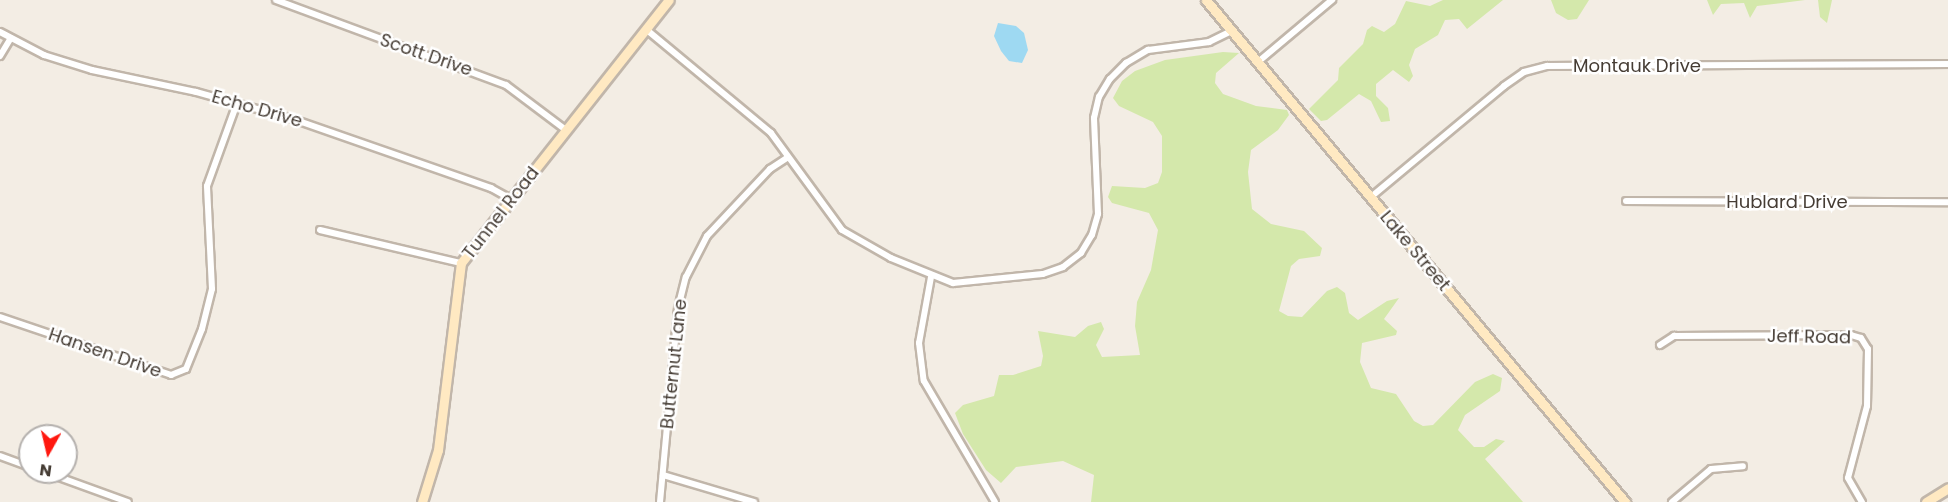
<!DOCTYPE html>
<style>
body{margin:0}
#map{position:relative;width:1948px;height:502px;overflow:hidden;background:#f3ede4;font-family:Poppins,sans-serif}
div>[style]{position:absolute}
.green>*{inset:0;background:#d4e8ab}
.water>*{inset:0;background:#9ed9f2}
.roads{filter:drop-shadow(2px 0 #c1b6aa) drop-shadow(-2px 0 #c1b6aa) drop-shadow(0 2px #c1b6aa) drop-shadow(0 -2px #c1b6aa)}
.street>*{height:6px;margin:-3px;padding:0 3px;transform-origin:3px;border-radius:3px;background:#fff}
.secondary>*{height:9px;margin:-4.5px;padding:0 4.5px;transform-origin:4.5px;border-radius:4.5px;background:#ffe9c2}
span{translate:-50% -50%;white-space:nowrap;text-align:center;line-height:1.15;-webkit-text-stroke:5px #fff;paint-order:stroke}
.street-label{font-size:18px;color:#453c34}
.north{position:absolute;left:18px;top:424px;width:60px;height:60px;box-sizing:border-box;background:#fff;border:2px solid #b5b1ae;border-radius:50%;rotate:188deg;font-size:16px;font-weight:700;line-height:24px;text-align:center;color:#453c34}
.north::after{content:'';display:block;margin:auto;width:21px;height:27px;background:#ff180f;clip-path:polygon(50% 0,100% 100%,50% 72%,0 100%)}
</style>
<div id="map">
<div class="green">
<div style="clip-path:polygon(1443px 0,1503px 0,1467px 29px,1459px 19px,1445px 20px,1438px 35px,1415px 49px,1409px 65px,1413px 76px,1409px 82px,1393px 70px,1376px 84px,1376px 96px,1388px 108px,1390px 121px,1381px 122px,1371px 101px,1359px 94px,1327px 120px,1321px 121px,1309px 109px,1338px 80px,1339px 68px,1363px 44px,1367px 30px,1372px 26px,1384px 32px,1395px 24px,1406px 1px,1430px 6px)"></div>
<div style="clip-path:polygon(1551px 0,1589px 0,1577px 19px,1568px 20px,1556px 13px)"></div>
<div style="clip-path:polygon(1707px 0,1805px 0,1757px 6px,1750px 18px,1744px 3px,1721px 4px,1713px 15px)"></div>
<div style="clip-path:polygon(1818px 0,1832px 0,1827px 23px,1820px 17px)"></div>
<div style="clip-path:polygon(1223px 52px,1239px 53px,1216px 73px,1215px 83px,1223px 94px,1256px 106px,1287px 110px,1289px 115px,1278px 130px,1251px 150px,1248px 172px,1252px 209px,1271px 224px,1304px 231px,1322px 248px,1320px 256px,1299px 259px,1291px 266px,1279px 311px,1288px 316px,1302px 317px,1327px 291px,1337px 287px,1345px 293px,1349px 313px,1358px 320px,1387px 301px,1399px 298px,1384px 319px,1397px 331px,1396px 335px,1362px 343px,1360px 362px,1371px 388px,1396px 394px,1414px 421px,1423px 426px,1433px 425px,1475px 382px,1493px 374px,1502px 378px,1500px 391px,1465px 415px,1458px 430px,1474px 447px,1484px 447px,1496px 439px,1505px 441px,1485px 459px,1523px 502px,1091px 502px,1094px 475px,1063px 461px,1016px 467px,1001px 483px,986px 470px,963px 434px,955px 413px,963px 405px,994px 396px,999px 375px,1013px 375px,1041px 366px,1043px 356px,1038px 331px,1075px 337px,1088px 326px,1101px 322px,1104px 329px,1096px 345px,1102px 357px,1140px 355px,1135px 326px,1137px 302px,1151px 270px,1158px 230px,1149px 213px,1112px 203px,1108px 197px,1112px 186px,1145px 188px,1158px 183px,1162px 172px,1162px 136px,1153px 122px,1119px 106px,1113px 98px,1122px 81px,1135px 71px,1165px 60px)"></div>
</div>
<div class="water">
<div style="clip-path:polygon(998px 23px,1016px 26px,1024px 33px,1028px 50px,1022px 63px,1009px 61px,1001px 51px,994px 36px)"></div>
</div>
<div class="roads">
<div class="street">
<div style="left:276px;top:0;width:245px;rotate:20.3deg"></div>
<div style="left:506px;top:85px;width:75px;rotate:36.9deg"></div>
<div style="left:647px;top:30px;width:161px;rotate:39.7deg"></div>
<div style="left:771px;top:133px;width:120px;rotate:53.8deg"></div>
<div style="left:842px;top:230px;width:56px;rotate:29.7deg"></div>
<div style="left:891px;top:258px;width:67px;rotate:22deg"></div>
<div style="left:953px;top:283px;width:90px;rotate:-5.7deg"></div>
<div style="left:1043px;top:274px;width:21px;rotate:-19deg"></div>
<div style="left:1063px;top:267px;width:23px;rotate:-38deg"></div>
<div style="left:1081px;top:253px;width:21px;rotate:-59deg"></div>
<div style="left:1092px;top:235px;width:22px;rotate:-74deg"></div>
<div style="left:1098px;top:214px;width:96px;rotate:-92.4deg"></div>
<div style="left:1094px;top:118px;width:22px;rotate:-77deg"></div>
<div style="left:1099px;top:97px;width:21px;rotate:-59deg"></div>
<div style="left:1110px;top:79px;width:23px;rotate:-45deg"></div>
<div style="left:1126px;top:63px;width:26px;rotate:-31deg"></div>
<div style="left:1148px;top:50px;width:62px;rotate:-7.5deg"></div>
<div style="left:1209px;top:42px;width:25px;rotate:-26deg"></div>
<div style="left:0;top:32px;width:50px;rotate:27.6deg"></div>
<div style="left:44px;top:55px;width:50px;rotate:17.4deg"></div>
<div style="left:92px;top:70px;width:106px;rotate:11.9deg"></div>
<div style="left:196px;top:92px;width:101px;rotate:15.6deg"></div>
<div style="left:293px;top:119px;width:210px;rotate:19.2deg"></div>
<div style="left:491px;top:188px;width:23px;rotate:29deg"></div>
<div style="left:0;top:56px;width:21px;rotate:-59deg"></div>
<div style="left:1258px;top:62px;width:97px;rotate:-40deg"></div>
<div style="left:1371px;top:197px;width:173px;rotate:-39.8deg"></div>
<div style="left:1504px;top:86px;width:24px;rotate:-35deg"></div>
<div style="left:1524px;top:72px;width:24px;rotate:-15deg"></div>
<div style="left:1547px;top:66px;width:401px;rotate:-0.3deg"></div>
<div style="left:1626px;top:201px;width:322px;rotate:0.2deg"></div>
<div style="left:320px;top:230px;width:145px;rotate:13.2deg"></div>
<div style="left:931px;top:277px;width:67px;rotate:100.3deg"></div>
<div style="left:919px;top:343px;width:38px;rotate:83deg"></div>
<div style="left:924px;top:381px;width:140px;rotate:59.6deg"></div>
<div style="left:0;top:317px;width:181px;rotate:18.7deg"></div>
<div style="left:171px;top:375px;width:16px;rotate:-22deg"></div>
<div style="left:186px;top:369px;width:43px;rotate:-68.2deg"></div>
<div style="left:202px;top:329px;width:41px;rotate:-76deg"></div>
<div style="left:212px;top:289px;width:103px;rotate:-92.8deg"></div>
<div style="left:207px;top:186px;width:88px;rotate:-70.1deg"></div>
<div style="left:1660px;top:345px;width:17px;rotate:-33deg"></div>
<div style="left:1674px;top:336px;width:177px;rotate:-0.3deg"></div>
<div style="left:1851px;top:335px;width:10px;rotate:17deg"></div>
<div style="left:1861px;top:338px;width:13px;rotate:58deg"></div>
<div style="left:1868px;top:349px;width:57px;rotate:91deg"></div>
<div style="left:1867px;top:406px;width:74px;rotate:104.8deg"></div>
<div style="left:1848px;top:478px;width:28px;rotate:60deg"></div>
<div style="left:0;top:456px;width:32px;rotate:20deg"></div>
<div style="left:45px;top:472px;width:88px;rotate:19.9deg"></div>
<div style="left:663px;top:475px;width:95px;rotate:16.5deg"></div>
<div style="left:660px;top:502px;width:195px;rotate:-84.7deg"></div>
<div style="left:678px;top:308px;width:32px;rotate:-76deg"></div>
<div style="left:686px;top:277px;width:46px;rotate:-62.9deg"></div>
<div style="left:707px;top:236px;width:92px;rotate:-46.8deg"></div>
<div style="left:770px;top:169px;width:20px;rotate:-33deg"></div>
<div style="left:1672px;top:502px;width:51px;rotate:-40.2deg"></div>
<div style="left:1711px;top:469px;width:32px;rotate:-5deg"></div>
</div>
<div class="secondary">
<div style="left:1206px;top:0;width:654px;rotate:50.15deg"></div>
<div style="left:422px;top:502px;width:54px;rotate:-72.9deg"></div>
<div style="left:438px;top:450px;width:188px;rotate:-83deg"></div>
<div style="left:461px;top:263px;width:335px;rotate:-51.7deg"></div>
<div style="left:1926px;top:502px;width:26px;rotate:-32deg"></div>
</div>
</div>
<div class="street-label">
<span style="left:426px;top:55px;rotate:19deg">Scott Drive</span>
<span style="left:1637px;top:66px">Montauk Drive</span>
<span style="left:257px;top:109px;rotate:16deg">Echo Drive</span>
<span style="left:1787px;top:202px">Hublard Drive</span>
<span style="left:501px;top:213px;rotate:-52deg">Tunnel Road</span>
<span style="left:1415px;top:251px;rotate:50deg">Lake Street</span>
<span style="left:1809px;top:337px;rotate:1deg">Jeff Road</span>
<span style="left:105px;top:353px;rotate:19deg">Hansen Drive</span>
<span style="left:674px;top:364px;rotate:-84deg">Butternut Lane</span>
</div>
<div class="north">N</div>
</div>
